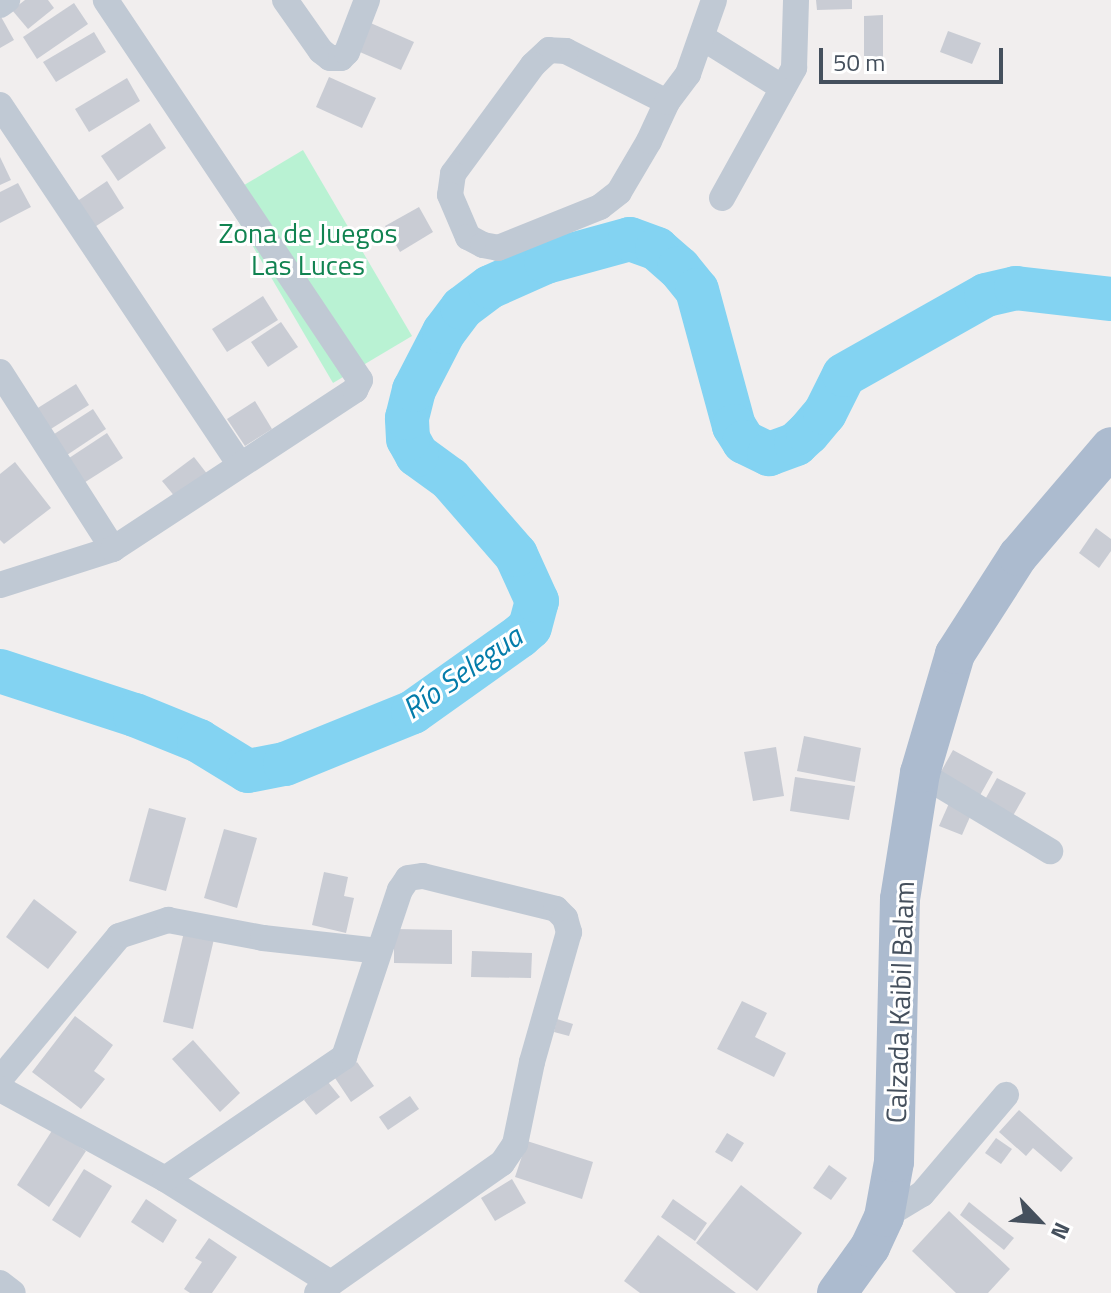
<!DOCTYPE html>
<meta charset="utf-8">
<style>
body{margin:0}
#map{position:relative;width:1111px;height:1293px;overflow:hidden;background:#f1eeee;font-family:"Titillium Web",sans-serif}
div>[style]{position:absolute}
.green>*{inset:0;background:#b9f2d3}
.river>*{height:44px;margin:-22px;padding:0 22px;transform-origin:22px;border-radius:22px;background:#83d3f2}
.building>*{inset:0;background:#c9ccd4}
.minor>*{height:26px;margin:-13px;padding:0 13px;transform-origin:13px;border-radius:13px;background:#c0c9d4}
.primary>*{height:40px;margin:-20px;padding:0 20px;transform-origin:20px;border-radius:20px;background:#acbbcf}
span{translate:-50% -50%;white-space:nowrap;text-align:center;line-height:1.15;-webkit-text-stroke:6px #fff;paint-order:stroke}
.park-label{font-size:28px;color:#118351}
.street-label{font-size:28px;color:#45505d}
.water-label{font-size:30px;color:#047caa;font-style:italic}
.north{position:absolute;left:999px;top:1181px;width:80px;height:80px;-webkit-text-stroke:6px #fff;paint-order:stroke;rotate:115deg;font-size:22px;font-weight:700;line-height:32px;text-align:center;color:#45505d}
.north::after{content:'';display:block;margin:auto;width:28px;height:36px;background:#45505d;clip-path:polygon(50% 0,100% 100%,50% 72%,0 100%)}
.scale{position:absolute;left:819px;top:48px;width:184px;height:36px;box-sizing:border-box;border:4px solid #45505d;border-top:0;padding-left:10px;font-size:24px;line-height:28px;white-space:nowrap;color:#45505d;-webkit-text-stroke:6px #fff;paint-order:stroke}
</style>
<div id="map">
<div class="green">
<div style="clip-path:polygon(303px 150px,412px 336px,333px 383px,224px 197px)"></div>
</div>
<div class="river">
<div style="left:0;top:671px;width:142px;rotate:18.1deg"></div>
<div style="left:135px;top:715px;width:69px;rotate:22.1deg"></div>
<div style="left:199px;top:741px;width:57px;rotate:31.5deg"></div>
<div style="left:248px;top:771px;width:38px;rotate:-11deg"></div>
<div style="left:285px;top:764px;width:138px;rotate:-22.1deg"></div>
<div style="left:413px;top:712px;width:131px;rotate:-35.4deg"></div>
<div style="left:520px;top:636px;width:13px;rotate:-42deg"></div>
<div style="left:530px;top:627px;width:27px;rotate:-75deg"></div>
<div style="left:537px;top:601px;width:51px;rotate:-114.5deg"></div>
<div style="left:516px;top:555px;width:101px;rotate:-131deg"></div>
<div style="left:450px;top:479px;width:41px;rotate:-144deg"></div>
<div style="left:417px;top:455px;width:18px;rotate:-119deg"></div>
<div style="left:408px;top:439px;width:21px;rotate:-93deg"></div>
<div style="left:407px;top:418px;width:29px;rotate:-76deg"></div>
<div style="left:414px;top:390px;width:65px;rotate:-62.7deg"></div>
<div style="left:444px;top:332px;width:30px;rotate:-53deg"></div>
<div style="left:462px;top:308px;width:35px;rotate:-37deg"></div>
<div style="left:490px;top:287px;width:61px;rotate:-24.1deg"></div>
<div style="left:546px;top:262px;width:87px;rotate:-15.3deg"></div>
<div style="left:630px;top:239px;width:29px;rotate:20deg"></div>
<div style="left:657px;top:249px;width:29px;rotate:41deg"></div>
<div style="left:679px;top:268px;width:28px;rotate:51deg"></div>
<div style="left:697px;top:290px;width:141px;rotate:74.8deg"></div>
<div style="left:734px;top:426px;width:19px;rotate:58deg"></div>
<div style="left:744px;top:442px;width:28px;rotate:26deg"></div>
<div style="left:769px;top:454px;width:29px;rotate:-20deg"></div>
<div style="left:796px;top:444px;width:16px;rotate:-43deg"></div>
<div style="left:808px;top:433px;width:26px;rotate:-50deg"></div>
<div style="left:825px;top:413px;width:42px;rotate:-63.4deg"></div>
<div style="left:844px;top:375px;width:163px;rotate:-29.4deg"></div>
<div style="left:986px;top:295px;width:31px;rotate:-13deg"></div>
<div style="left:1016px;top:288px;width:96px;rotate:6.6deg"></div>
</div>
<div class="building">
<div style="clip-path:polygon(25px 0,48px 0,54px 8px,28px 29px,12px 10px)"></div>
<div style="clip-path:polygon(816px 0,852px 0,852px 9px,817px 10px)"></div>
<div style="clip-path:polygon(74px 3px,88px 24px,37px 59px,23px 37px)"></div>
<div style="clip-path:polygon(0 15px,14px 40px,0 48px)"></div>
<div style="clip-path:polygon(883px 15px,883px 65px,864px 65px,864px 16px)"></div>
<div style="clip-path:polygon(366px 21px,414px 42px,401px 70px,353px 49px)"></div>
<div style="clip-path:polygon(948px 31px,981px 43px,972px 64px,940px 52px)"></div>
<div style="clip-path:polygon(94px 32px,106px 52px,56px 82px,43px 62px)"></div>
<div style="clip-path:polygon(329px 77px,376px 98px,362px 128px,316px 107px)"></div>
<div style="clip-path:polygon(127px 78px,140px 101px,89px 132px,75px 109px)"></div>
<div style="clip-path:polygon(150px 123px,166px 148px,118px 181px,101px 156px)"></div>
<div style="clip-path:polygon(0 157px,11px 180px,0 185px)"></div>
<div style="clip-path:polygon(107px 181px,124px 208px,90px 230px,73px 204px)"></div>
<div style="clip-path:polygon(18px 183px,31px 207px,0 223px,0 192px)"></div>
<div style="clip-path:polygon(419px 207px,433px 232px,400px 252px,385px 226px)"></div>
<div style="clip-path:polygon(263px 296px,278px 320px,227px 352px,212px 329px)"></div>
<div style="clip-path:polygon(281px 322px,298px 347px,268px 367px,251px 342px)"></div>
<div style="clip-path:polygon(76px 384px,89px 405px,46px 432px,33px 411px)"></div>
<div style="clip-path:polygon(255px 401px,272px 429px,245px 446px,227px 419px)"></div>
<div style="clip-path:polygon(93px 409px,106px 429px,61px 459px,48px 438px)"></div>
<div style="clip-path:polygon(107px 433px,123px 458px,79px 486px,63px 462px)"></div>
<div style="clip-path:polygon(194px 457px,208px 475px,176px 498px,162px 481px)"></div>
<div style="clip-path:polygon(15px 462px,51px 508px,4px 544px,0 540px,0 474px)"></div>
<div style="clip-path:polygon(1096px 528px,1111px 539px,1111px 551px,1099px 568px,1079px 553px)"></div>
<div style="clip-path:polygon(804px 736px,861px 748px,855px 782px,797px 771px)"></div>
<div style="clip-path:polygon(776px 747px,784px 796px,753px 801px,744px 752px)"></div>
<div style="clip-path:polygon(953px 750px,993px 772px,978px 799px,938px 777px)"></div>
<div style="clip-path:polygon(795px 777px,855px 786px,849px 820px,790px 811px)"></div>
<div style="clip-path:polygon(997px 778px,1026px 793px,1010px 821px,982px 805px)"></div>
<div style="clip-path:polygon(950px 801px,973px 810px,962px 835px,939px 826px)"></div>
<div style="clip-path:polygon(149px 808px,186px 818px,166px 891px,129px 881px)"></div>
<div style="clip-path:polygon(224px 829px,257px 838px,237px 908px,204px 898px)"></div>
<div style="clip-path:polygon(324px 872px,348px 877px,344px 896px,354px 898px,346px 933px,312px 925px)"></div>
<div style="clip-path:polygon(34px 899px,77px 932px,48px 969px,6px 937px)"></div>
<div style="clip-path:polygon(394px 929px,452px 930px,452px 964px,394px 963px)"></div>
<div style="clip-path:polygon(184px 932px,214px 939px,193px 1029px,163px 1022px)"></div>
<div style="clip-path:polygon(472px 951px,532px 953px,531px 978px,471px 977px)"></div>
<div style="clip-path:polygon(742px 1001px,767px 1013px,755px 1037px,786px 1053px,774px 1077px,717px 1049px)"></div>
<div style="clip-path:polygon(75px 1016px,113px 1045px,94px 1071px,105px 1079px,81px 1109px,32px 1072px)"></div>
<div style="clip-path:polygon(557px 1019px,573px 1024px,569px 1036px,554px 1032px)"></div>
<div style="clip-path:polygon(193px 1040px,240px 1093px,220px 1112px,172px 1059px)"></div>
<div style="clip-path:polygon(357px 1062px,374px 1086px,351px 1102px,335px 1078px)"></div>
<div style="clip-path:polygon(328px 1082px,340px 1097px,316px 1115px,304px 1100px)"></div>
<div style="clip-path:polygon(410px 1096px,419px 1109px,388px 1130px,379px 1117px)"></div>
<div style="clip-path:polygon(1019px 1110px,1073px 1158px,1061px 1172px,1033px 1148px,1026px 1156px,999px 1132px)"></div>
<div style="clip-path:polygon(53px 1129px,86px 1151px,49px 1207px,17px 1185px)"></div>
<div style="clip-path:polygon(727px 1133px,744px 1143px,732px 1162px,715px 1152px)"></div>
<div style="clip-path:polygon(996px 1138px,1012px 1149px,1001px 1164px,985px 1153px)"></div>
<div style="clip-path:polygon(527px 1141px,593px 1162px,582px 1199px,515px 1177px)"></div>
<div style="clip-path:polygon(829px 1165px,847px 1178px,831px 1200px,813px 1188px)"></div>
<div style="clip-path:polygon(84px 1169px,112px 1186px,80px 1238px,52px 1220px)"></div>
<div style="clip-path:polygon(512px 1179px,526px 1203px,495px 1221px,481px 1198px)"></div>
<div style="clip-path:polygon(741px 1185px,802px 1233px,757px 1291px,696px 1243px)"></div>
<div style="clip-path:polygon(146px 1199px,177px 1220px,163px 1243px,131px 1222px)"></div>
<div style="clip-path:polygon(673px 1199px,707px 1223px,695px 1241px,661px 1217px)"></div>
<div style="clip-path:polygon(969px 1202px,1014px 1238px,1004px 1250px,960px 1215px)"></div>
<div style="clip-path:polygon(949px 1211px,1010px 1269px,988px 1293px,956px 1293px,912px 1251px)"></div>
<div style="clip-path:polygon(658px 1235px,736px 1293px,640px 1293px,624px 1281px)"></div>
<div style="clip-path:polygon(209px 1238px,237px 1257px,212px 1293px,190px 1293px,184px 1289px,202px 1262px,195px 1258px)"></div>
</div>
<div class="minor">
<div style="left:285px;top:0;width:62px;rotate:54.8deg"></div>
<div style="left:321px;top:51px;width:11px;rotate:38deg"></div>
<div style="left:330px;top:58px;width:11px"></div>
<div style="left:341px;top:58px;width:8px;rotate:-45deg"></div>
<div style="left:347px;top:52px;width:56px;rotate:-69deg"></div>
<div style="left:0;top:5px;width:9px;rotate:-36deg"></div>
<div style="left:703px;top:38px;width:94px;rotate:32deg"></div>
<div style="left:667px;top:102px;width:113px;rotate:-153.2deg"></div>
<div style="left:566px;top:51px;width:17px;rotate:-177deg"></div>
<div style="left:549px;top:50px;width:22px;rotate:137deg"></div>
<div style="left:533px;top:65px;width:135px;rotate:126.3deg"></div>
<div style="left:453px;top:174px;width:21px;rotate:98deg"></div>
<div style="left:450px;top:195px;width:46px;rotate:66.8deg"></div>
<div style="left:468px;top:237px;width:17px;rotate:28deg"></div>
<div style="left:483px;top:245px;width:15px;rotate:11deg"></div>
<div style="left:498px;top:248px;width:110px;rotate:-21.9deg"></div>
<div style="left:600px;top:207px;width:24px;rotate:-38deg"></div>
<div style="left:619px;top:192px;width:59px;rotate:-59.5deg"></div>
<div style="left:649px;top:141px;width:43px;rotate:-65.2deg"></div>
<div style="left:667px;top:102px;width:35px;rotate:-53deg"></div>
<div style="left:688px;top:74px;width:78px;rotate:-70.6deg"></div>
<div style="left:0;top:105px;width:431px;rotate:56.3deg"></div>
<div style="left:722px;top:198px;width:149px;rotate:-61deg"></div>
<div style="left:794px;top:68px;width:68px;rotate:-88.3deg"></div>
<div style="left:0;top:372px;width:210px;rotate:57.4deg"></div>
<div style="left:0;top:585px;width:119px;rotate:-17.7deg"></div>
<div style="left:113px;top:549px;width:290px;rotate:-33.3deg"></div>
<div style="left:355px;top:390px;width:11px;rotate:-63deg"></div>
<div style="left:360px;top:380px;width:457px;rotate:-123.8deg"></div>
<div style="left:920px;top:773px;width:152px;rotate:31deg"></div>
<div style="left:0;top:1079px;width:186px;rotate:-50.2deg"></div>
<div style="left:119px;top:936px;width:52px;rotate:-18.1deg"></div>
<div style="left:168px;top:920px;width:97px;rotate:10.7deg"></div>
<div style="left:263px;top:938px;width:116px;rotate:6.4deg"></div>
<div style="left:0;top:1089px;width:188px;rotate:28.6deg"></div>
<div style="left:165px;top:1179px;width:196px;rotate:32.1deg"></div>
<div style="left:165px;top:1179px;width:217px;rotate:-34.3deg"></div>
<div style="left:344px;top:1057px;width:176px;rotate:-71.5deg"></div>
<div style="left:400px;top:890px;width:14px;rotate:-56deg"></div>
<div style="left:408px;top:878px;width:15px;rotate:-8deg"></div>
<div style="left:423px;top:876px;width:137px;rotate:13.9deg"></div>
<div style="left:556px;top:909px;width:13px;rotate:45deg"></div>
<div style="left:565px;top:918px;width:15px;rotate:74deg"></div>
<div style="left:569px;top:932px;width:135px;rotate:105.9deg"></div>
<div style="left:532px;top:1062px;width:84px;rotate:101.7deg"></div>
<div style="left:515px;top:1144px;width:23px;rotate:124deg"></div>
<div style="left:502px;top:1163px;width:226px;rotate:144.9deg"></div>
<div style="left:884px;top:1217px;width:44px;rotate:-31.2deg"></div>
<div style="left:922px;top:1194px;width:130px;rotate:-49.7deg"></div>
<div style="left:0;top:1283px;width:16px;rotate:38deg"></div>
</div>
<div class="primary">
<div style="left:837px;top:1293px;width:57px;rotate:-54.3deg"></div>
<div style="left:870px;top:1247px;width:33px;rotate:-65deg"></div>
<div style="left:884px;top:1217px;width:56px;rotate:-79.7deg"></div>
<div style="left:894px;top:1162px;width:263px;rotate:-88.7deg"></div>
<div style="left:900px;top:899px;width:128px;rotate:-81deg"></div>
<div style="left:920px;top:773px;width:124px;rotate:-73.6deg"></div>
<div style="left:955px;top:654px;width:117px;rotate:-57.3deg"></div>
<div style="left:1018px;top:556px;width:143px;rotate:-49.5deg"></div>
</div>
<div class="park-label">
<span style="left:308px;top:249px">Zona de Juegos<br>Las Luces</span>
</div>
<div class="street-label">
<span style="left:900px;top:1002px;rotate:-88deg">Calzada Kaibil Balam</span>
</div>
<div class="water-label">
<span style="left:462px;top:672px;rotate:-35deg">Río Selegua</span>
</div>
<div class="north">N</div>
<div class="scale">50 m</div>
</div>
